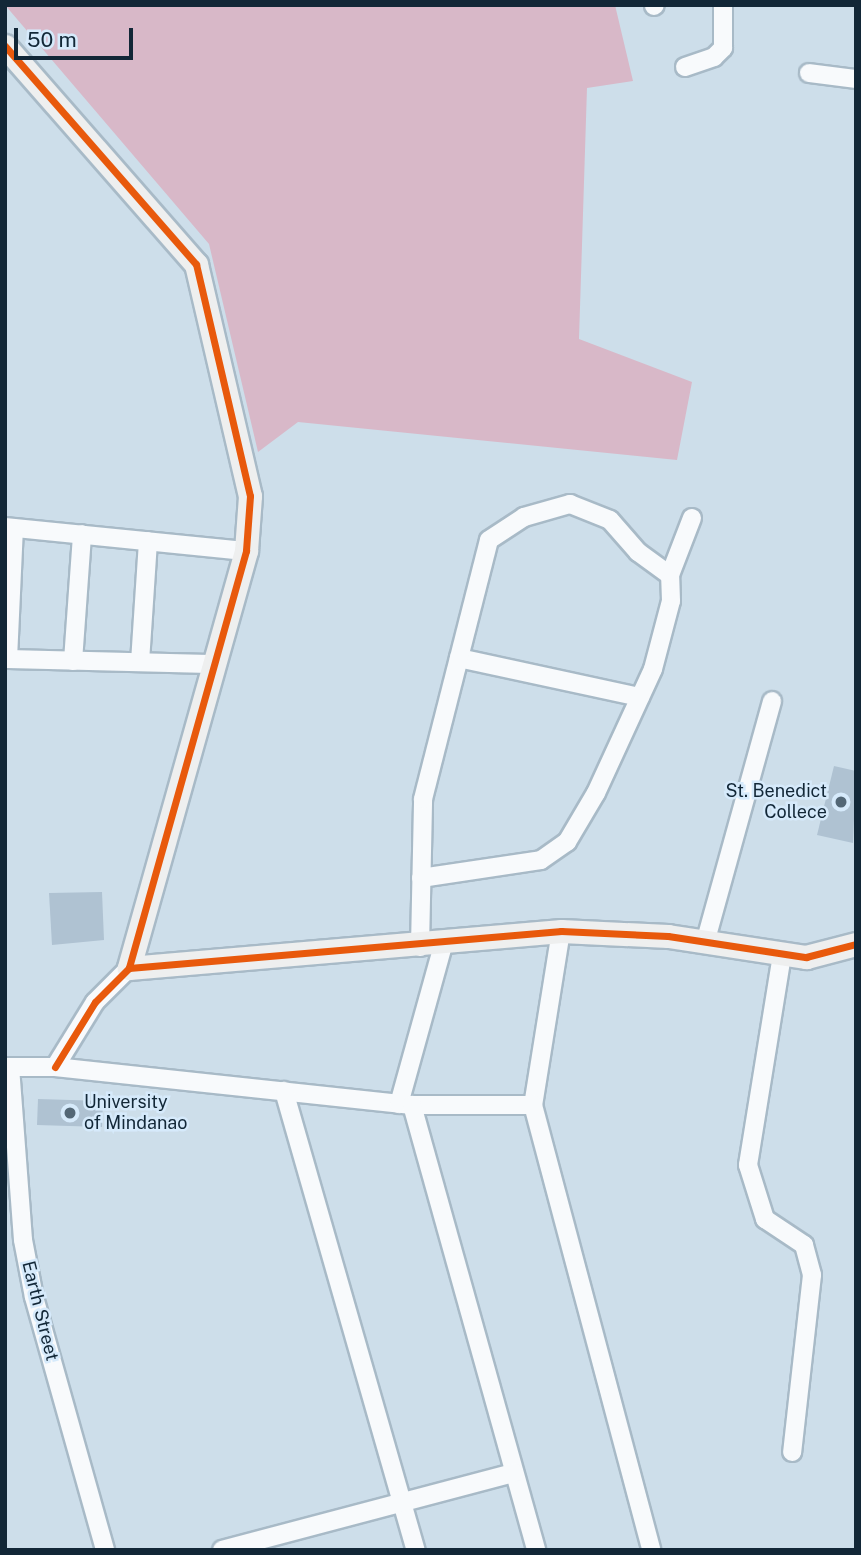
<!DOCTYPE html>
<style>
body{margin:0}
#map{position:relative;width:861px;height:1555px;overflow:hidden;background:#cddeea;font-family:"Public Sans",sans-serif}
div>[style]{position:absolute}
.green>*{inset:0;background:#d8b8c8}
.building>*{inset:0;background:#afc2d2}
.roads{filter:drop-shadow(2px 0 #a8bac7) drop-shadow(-2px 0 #a8bac7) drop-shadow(0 2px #a8bac7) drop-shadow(0 -2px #a8bac7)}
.street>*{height:18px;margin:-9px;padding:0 9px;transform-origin:9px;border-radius:9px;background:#f8fafc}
.secondary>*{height:23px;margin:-11.5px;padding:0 11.5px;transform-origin:11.5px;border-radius:11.5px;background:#eeefef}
.cycleway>*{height:7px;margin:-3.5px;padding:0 3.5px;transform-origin:3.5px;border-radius:3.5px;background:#e8590c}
.dots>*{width:19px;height:19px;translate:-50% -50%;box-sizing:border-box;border:4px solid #d6eafb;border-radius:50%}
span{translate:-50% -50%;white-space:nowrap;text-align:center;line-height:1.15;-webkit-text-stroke:5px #d6eafb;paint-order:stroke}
.poi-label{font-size:18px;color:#122737}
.right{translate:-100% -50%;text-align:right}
.left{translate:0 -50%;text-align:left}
.street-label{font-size:18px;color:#122737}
.frame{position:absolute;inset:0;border:7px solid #122737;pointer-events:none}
.scale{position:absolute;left:14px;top:28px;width:119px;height:32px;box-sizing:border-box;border:4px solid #122737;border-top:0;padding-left:9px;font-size:21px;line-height:24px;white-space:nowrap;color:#122737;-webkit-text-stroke:5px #d6eafb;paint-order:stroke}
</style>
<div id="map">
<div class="green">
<div style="clip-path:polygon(5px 5px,615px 5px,633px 81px,587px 88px,579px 339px,692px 382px,677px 460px,298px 422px,258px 452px,209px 244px)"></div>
</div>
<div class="building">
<div style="clip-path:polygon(834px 766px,856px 771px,853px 843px,817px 835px)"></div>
<div style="clip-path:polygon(102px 892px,104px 940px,52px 945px,49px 893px)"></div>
<div style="clip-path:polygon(38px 1099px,103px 1101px,102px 1127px,37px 1125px)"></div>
</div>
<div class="roads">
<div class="street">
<div style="left:654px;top:6px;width:1px;rotate:-45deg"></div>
<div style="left:685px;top:67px;width:31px;rotate:-19deg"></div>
<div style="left:714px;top:57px;width:13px;rotate:-45deg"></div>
<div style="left:723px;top:48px;width:43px;rotate:-90deg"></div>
<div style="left:809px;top:73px;width:47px;rotate:7.3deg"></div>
<div style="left:5px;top:527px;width:242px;rotate:5.7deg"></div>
<div style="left:459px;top:658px;width:185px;rotate:12.2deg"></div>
<div style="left:5px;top:659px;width:206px;rotate:1.4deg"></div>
<div style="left:8px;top:659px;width:131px;rotate:-87.4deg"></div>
<div style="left:73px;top:661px;width:127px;rotate:-85.9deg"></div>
<div style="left:140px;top:662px;width:121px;rotate:-86.2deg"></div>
<div style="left:421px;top:878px;width:121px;rotate:-8.5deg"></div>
<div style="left:541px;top:860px;width:32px;rotate:-35deg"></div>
<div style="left:567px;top:842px;width:57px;rotate:-59.4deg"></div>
<div style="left:596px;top:793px;width:136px;rotate:-65.3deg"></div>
<div style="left:653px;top:669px;width:70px;rotate:-75.2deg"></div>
<div style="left:671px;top:601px;width:26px;rotate:-92deg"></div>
<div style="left:670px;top:575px;width:61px;rotate:-68.9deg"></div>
<div style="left:561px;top:931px;width:176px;rotate:99.1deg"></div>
<div style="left:533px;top:1105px;width:460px;rotate:75.1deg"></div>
<div style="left:705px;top:943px;width:251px;rotate:-74.5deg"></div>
<div style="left:420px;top:947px;width:148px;rotate:-88.8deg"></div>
<div style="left:423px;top:799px;width:267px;rotate:-75.7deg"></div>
<div style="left:489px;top:540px;width:42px;rotate:-33.3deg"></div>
<div style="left:524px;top:517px;width:48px;rotate:-15.8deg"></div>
<div style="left:570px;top:504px;width:43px;rotate:21.8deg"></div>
<div style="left:610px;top:520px;width:43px;rotate:48.8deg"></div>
<div style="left:638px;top:552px;width:39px;rotate:36deg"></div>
<div style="left:782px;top:955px;width:213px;rotate:99.2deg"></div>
<div style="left:748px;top:1165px;width:57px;rotate:72.5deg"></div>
<div style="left:765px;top:1219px;width:47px;rotate:33.7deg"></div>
<div style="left:804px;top:1245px;width:31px;rotate:75deg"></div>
<div style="left:812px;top:1275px;width:178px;rotate:96.4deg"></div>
<div style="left:5px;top:1067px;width:50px"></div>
<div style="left:55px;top:1067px;width:359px;rotate:6.1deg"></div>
<div style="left:412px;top:1105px;width:121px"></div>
<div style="left:10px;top:1067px;width:173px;rotate:85.7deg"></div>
<div style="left:23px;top:1240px;width:58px;rotate:79.1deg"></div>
<div style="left:34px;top:1297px;width:263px;rotate:74.3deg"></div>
<div style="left:55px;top:1067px;width:76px;rotate:-58.4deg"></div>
<div style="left:95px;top:1002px;width:48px;rotate:-45deg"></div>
<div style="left:284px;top:1091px;width:478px;rotate:74deg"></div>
<div style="left:399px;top:1104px;width:165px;rotate:-74.5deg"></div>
<div style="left:412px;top:1105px;width:462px;rotate:74.4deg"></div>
<div style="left:222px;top:1550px;width:302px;rotate:-14.8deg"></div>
</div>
<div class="secondary">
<div style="left:5px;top:46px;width:290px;rotate:48.8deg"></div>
<div style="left:196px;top:264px;width:238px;rotate:76.9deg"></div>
<div style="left:250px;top:496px;width:55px;rotate:94.2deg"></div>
<div style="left:246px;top:551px;width:433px;rotate:105.7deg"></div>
<div style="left:129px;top:968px;width:434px;rotate:-4.9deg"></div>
<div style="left:561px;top:931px;width:107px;rotate:2.7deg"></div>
<div style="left:668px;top:936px;width:140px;rotate:8.7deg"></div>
<div style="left:806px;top:957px;width:52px;rotate:-14.6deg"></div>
</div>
</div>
<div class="cycleway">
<div style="left:5px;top:46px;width:290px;rotate:48.8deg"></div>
<div style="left:196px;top:264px;width:238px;rotate:76.9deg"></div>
<div style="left:250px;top:496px;width:55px;rotate:94.2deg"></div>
<div style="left:246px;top:551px;width:433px;rotate:105.7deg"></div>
<div style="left:55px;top:1067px;width:76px;rotate:-58.4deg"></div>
<div style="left:95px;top:1002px;width:48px;rotate:-45deg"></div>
<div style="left:129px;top:968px;width:434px;rotate:-4.9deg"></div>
<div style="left:561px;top:931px;width:107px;rotate:2.7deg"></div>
<div style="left:668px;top:936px;width:140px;rotate:8.7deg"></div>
<div style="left:806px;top:957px;width:52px;rotate:-14.6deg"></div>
</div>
<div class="dots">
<div style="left:841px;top:802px;background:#536776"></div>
<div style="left:70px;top:1113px;background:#536776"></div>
</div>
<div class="poi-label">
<span class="right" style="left:827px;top:802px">St. Benedict<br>Collece</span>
<span class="left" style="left:84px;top:1113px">University<br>of Mindanao</span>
</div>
<div class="street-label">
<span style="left:40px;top:1311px;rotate:76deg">Earth Street</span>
</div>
<div class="frame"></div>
<div class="scale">50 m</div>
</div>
